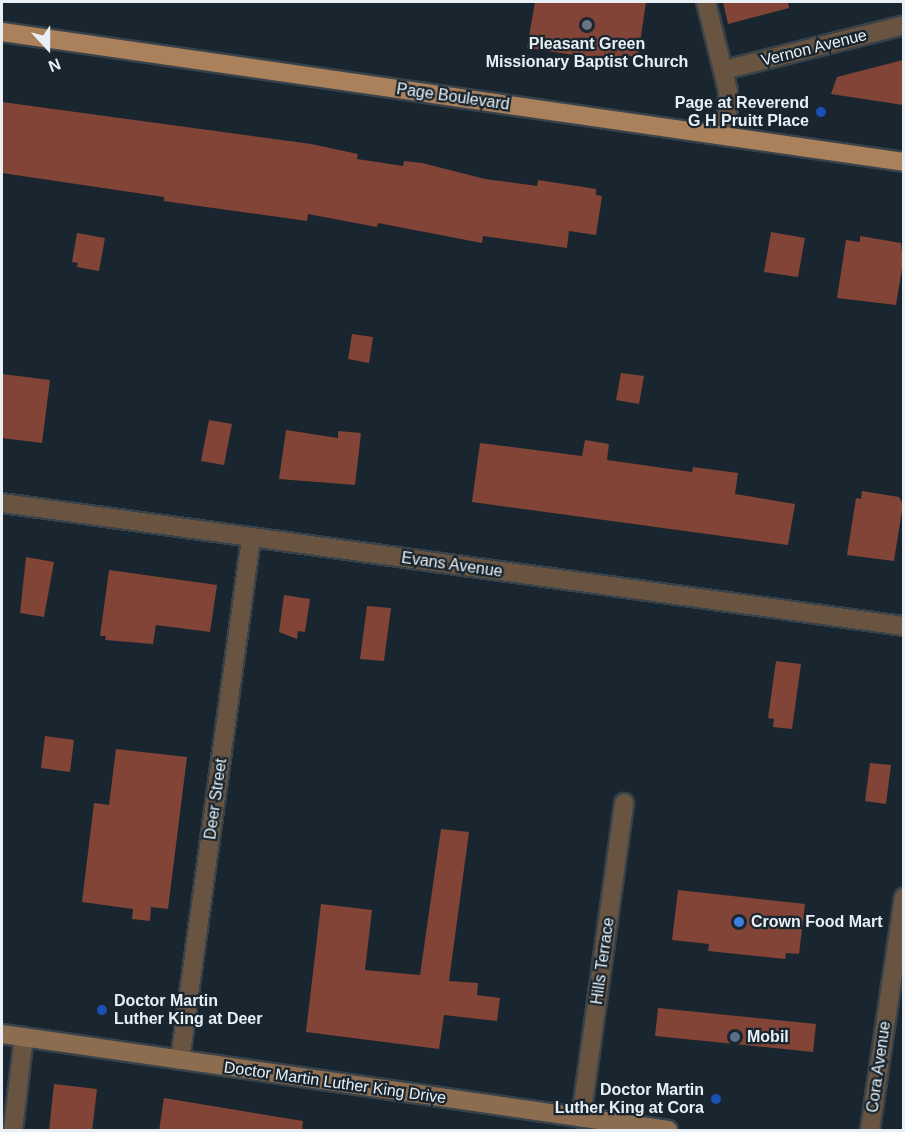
<!DOCTYPE html>
<style>
body{margin:0}
#map{position:relative;width:905px;height:1132px;overflow:hidden;background:#1a262f;font-family:Helvetica,sans-serif}
div>[style]{position:absolute}
.building>*{inset:0;background:#814436}
.roads{filter:drop-shadow(2px 0 #37424b) drop-shadow(-2px 0 #37424b) drop-shadow(0 2px #37424b) drop-shadow(0 -2px #37424b)}
.street>*{height:18px;margin:-9px;padding:0 9px;transform-origin:9px;border-radius:9px;background:#685441}
.secondary>*{height:18px;margin:-9px;padding:0 9px;transform-origin:9px;border-radius:9px;background:#8d6d50}
.primary>*{height:18px;margin:-9px;padding:0 9px;transform-origin:9px;border-radius:9px;background:#aa815b}
.dots>*{width:16px;height:16px;translate:-50% -50%;box-sizing:border-box;border:3px solid #1a262f;border-radius:50%}
span{translate:-50% -50%;white-space:nowrap;text-align:center;line-height:1.15;-webkit-text-stroke:4.5px #1a262f;paint-order:stroke}
.poi-label{font-size:16px;color:#e8f0f6;font-weight:700}
.right{translate:-100% -50%;text-align:right}
.left{translate:0 -50%;text-align:left}
.street-label{font-size:16px;color:#e8f0f6}
.frame{position:absolute;inset:0;border:3px solid #e8f0f6;pointer-events:none}
.north{position:absolute;left:18px;top:18px;width:60px;height:60px;-webkit-text-stroke:4px #1a262f;paint-order:stroke;rotate:159deg;font-size:16px;font-weight:700;line-height:24px;text-align:center;color:#e8f0f6}
.north::after{content:'';display:block;margin:auto;width:21px;height:27px;background:#e8f0f6;clip-path:polygon(50% 0,100% 100%,50% 72%,0 100%)}
</style>
<div id="map">
<div class="building">
<div style="clip-path:polygon(535px 2px,646px 2px,638px 57px,622px 55px,621px 62px,527px 48px)"></div>
<div style="clip-path:polygon(723px 2px,788px 2px,789px 8px,728px 24px)"></div>
<div style="clip-path:polygon(903px 60px,903px 105px,831px 94px,837px 77px)"></div>
<div style="clip-path:polygon(2px 102px,311px 144px,358px 154px,357px 159px,403px 166px,404px 161px,422px 163px,485px 179px,537px 186px,538px 180px,596px 189px,596px 195px,602px 196px,596px 235px,569px 231px,567px 248px,483px 236px,482px 243px,378px 223px,377px 227px,308px 214px,307px 221px,185px 204px,164px 201px,164px 197px,2px 173px)"></div>
<div style="clip-path:polygon(771px 232px,805px 238px,798px 277px,764px 272px)"></div>
<div style="clip-path:polygon(77px 233px,105px 238px,99px 271px,77px 267px,78px 263px,72px 262px)"></div>
<div style="clip-path:polygon(860px 236px,901px 243px,903px 262px,896px 305px,837px 298px,846px 240px,860px 242px)"></div>
<div style="clip-path:polygon(352px 334px,373px 337px,369px 363px,348px 359px)"></div>
<div style="clip-path:polygon(621px 373px,644px 376px,639px 404px,616px 400px)"></div>
<div style="clip-path:polygon(2px 374px,50px 380px,42px 443px,2px 438px)"></div>
<div style="clip-path:polygon(209px 420px,232px 424px,224px 465px,201px 461px)"></div>
<div style="clip-path:polygon(286px 430px,338px 438px,338px 431px,361px 433px,355px 485px,279px 479px)"></div>
<div style="clip-path:polygon(585px 440px,609px 444px,607px 460px,692px 472px,693px 467px,738px 473px,735px 494px,795px 504px,788px 545px,472px 502px,480px 443px,582px 456px)"></div>
<div style="clip-path:polygon(862px 491px,899px 497px,903px 504px,894px 561px,847px 555px,856px 498px,861px 499px)"></div>
<div style="clip-path:polygon(26px 557px,54px 562px,44px 617px,20px 613px)"></div>
<div style="clip-path:polygon(109px 570px,217px 585px,210px 632px,156px 625px,153px 644px,105px 640px,106px 636px,100px 636px)"></div>
<div style="clip-path:polygon(284px 595px,310px 599px,305px 632px,298px 631px,297px 639px,279px 632px)"></div>
<div style="clip-path:polygon(367px 606px,391px 608px,384px 661px,360px 659px)"></div>
<div style="clip-path:polygon(776px 661px,801px 664px,792px 729px,773px 727px,774px 719px,768px 718px)"></div>
<div style="clip-path:polygon(45px 736px,74px 740px,70px 772px,41px 768px)"></div>
<div style="clip-path:polygon(116px 749px,187px 757px,168px 909px,151px 907px,150px 921px,132px 919px,133px 909px,82px 902px,94px 803px,109px 805px)"></div>
<div style="clip-path:polygon(870px 763px,891px 765px,886px 804px,865px 801px)"></div>
<div style="clip-path:polygon(441px 829px,469px 832px,449px 981px,478px 983px,477px 995px,500px 998px,497px 1021px,444px 1015px,439px 1049px,306px 1032px,321px 904px,372px 910px,365px 970px,420px 975px)"></div>
<div style="clip-path:polygon(678px 890px,805px 904px,799px 954px,786px 953px,785px 959px,708px 951px,709px 944px,672px 940px)"></div>
<div style="clip-path:polygon(658px 1008px,816px 1024px,813px 1052px,655px 1036px)"></div>
<div style="clip-path:polygon(54px 1084px,97px 1089px,92px 1131px,49px 1131px)"></div>
<div style="clip-path:polygon(164px 1098px,303px 1121px,302px 1131px,159px 1131px)"></div>
</div>
<div class="roads">
<div class="street">
<div style="left:706px;top:2px;width:92px;rotate:76.1deg"></div>
<div style="left:728px;top:91px;width:46px;rotate:91.2deg"></div>
<div style="left:724px;top:70px;width:186px;rotate:-14deg"></div>
<div style="left:2px;top:503px;width:910px;rotate:7.77deg"></div>
<div style="left:180px;top:1060px;width:527px;rotate:-82.25deg"></div>
<div style="left:581px;top:1118px;width:318px;rotate:-82.2deg"></div>
<div style="left:13px;top:1130px;width:94px;rotate:-83.3deg"></div>
<div style="left:870px;top:1130px;width:235px;rotate:-81.7deg"></div>
</div>
<div class="secondary">
<div style="left:2px;top:1034px;width:673px;rotate:8.2deg"></div>
</div>
<div class="primary">
<div style="left:2px;top:32px;width:911px;rotate:8.2deg"></div>
</div>
</div>
<div class="dots">
<div style="left:587px;top:25px;background:#6b7280"></div>
<div style="left:821px;top:112px;background:#1a4fb4"></div>
<div style="left:739px;top:922px;background:#3f7fe0"></div>
<div style="left:102px;top:1010px;background:#1a4fb4"></div>
<div style="left:735px;top:1037px;background:#5c6f8a"></div>
<div style="left:716px;top:1099px;background:#1a4fb4"></div>
</div>
<div class="poi-label">
<span style="left:587px;top:53px">Pleasant Green<br>Missionary Baptist Church</span>
<span class="right" style="left:809px;top:112px">Page at Reverend<br>G H Pruitt Place</span>
<span class="left" style="left:751px;top:922px">Crown Food Mart</span>
<span class="left" style="left:114px;top:1010px">Doctor Martin<br>Luther King at Deer</span>
<span class="left" style="left:747px;top:1037px">Mobil</span>
<span class="right" style="left:704px;top:1099px">Doctor Martin<br>Luther King at Cora</span>
</div>
<div class="street-label">
<span style="left:814px;top:48px;rotate:-14deg">Vernon Avenue</span>
<span style="left:453px;top:97px;rotate:8deg">Page Boulevard</span>
<span style="left:452px;top:565px;rotate:8deg">Evans Avenue</span>
<span style="left:216px;top:799px;rotate:-82deg">Deer Street</span>
<span style="left:603px;top:961px;rotate:-82deg">Hills Terrace</span>
<span style="left:879px;top:1067px;rotate:-82deg">Cora Avenue</span>
<span style="left:335px;top:1083px;rotate:8deg">Doctor Martin Luther King Drive</span>
</div>
<div class="frame"></div>
<div class="north">N</div>
</div>
